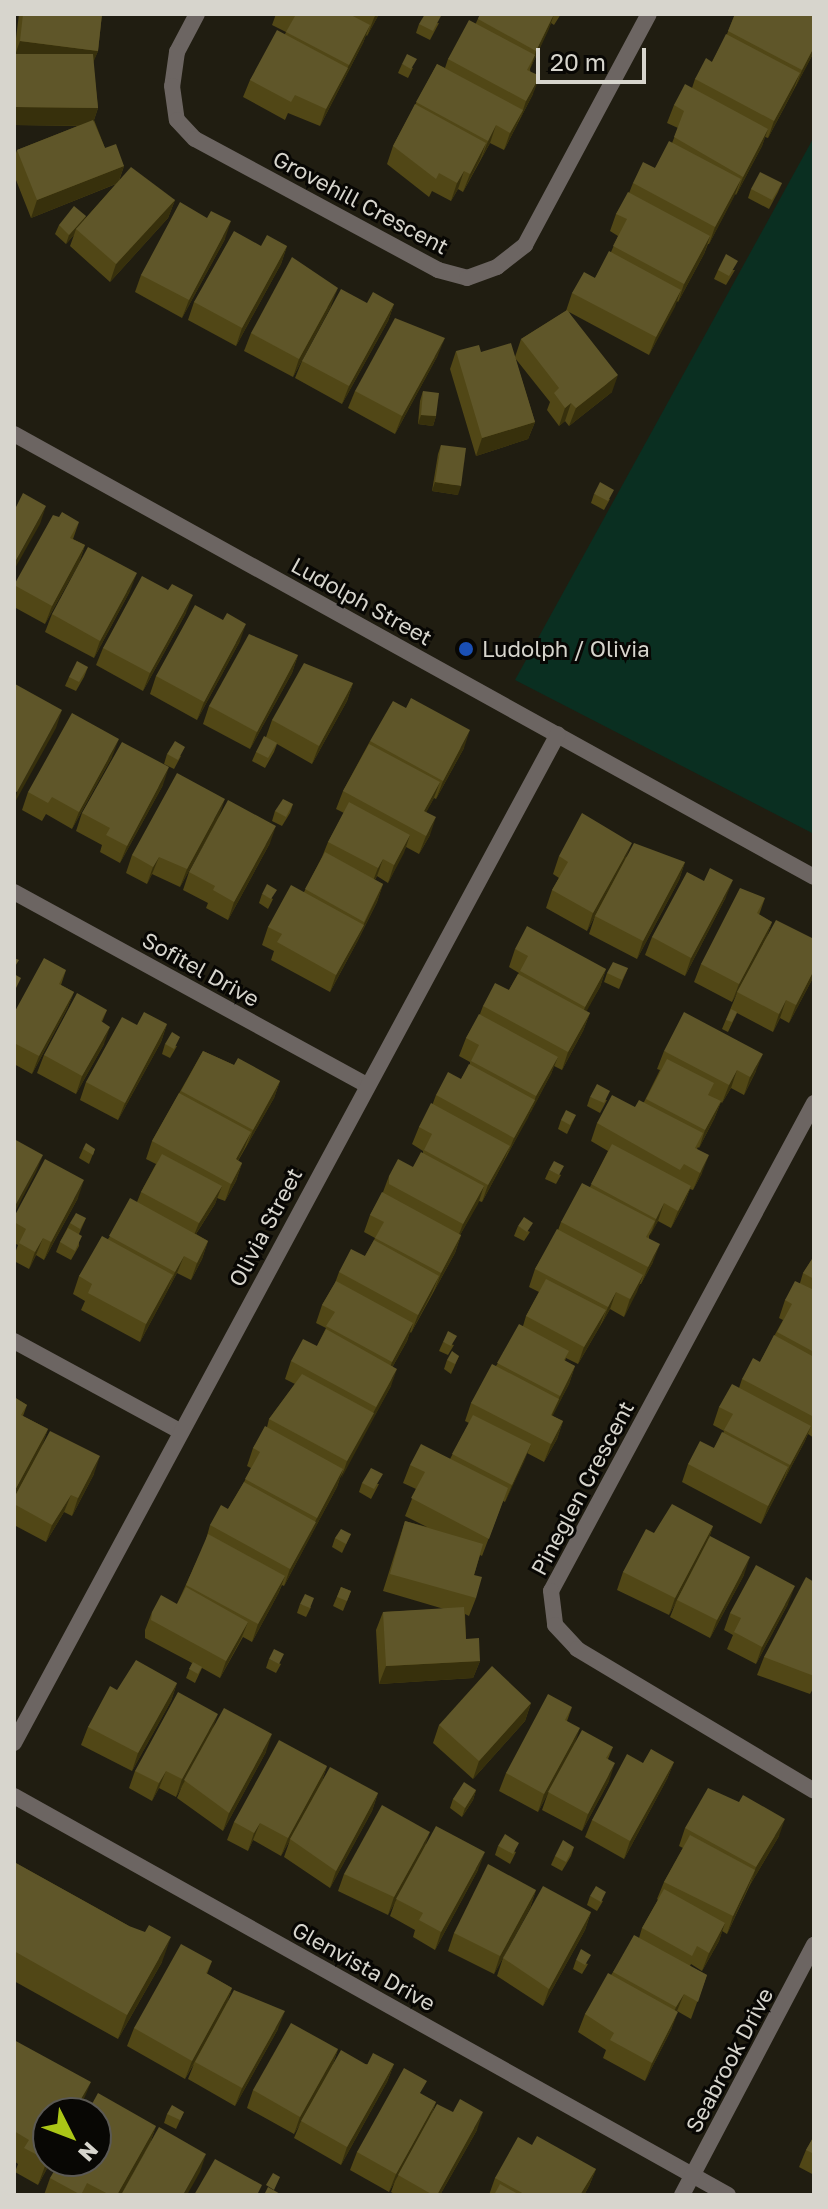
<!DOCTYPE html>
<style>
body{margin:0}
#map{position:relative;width:828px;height:2209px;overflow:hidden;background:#201d11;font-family:"Golos Text",sans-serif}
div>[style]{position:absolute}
.green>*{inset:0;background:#0a2f21}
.minor>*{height:16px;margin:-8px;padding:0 8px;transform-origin:8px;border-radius:8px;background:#6c6562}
.wall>*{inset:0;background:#514716}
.shaded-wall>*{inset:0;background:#37300c}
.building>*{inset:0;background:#5f5629}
.dots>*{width:22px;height:22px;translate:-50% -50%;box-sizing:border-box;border:4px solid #080704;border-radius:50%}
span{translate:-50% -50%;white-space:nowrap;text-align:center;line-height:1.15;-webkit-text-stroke:6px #080704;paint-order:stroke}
.street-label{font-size:22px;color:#d7d5cd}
.poi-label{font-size:22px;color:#d7d5cd}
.left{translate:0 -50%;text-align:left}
.frame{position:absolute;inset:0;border:16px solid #d7d5cd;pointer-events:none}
.north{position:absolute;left:32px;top:2097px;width:80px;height:80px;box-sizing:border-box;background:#080704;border:2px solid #5b5954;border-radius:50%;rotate:132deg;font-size:22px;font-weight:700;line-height:32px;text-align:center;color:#d7d5cd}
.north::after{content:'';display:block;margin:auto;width:28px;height:36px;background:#abc616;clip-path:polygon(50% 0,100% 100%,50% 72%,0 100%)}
.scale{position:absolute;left:536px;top:48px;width:110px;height:36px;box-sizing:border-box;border:4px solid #d7d5cd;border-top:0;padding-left:10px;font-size:24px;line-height:28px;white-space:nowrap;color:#d7d5cd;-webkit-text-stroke:6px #080704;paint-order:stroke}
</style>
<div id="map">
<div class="green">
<div style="clip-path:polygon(814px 137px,814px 834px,515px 680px)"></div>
</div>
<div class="minor">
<div style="left:197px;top:14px;width:43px;rotate:117.8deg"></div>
<div style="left:177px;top:52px;width:34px;rotate:98deg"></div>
<div style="left:172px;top:86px;width:34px;rotate:82deg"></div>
<div style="left:177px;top:120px;width:26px;rotate:47deg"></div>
<div style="left:195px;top:139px;width:276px;rotate:28.3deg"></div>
<div style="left:438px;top:270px;width:30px;rotate:15deg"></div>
<div style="left:467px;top:278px;width:32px;rotate:-20deg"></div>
<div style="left:497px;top:267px;width:36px;rotate:-38deg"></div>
<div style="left:525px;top:245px;width:262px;rotate:-61.8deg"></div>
<div style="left:14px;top:434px;width:914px;rotate:28.98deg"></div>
<div style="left:14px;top:892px;width:401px;rotate:28.7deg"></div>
<div style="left:814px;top:1103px;width:554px;rotate:118.32deg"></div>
<div style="left:551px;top:1591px;width:34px;rotate:83deg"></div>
<div style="left:555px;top:1625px;width:33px;rotate:47deg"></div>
<div style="left:577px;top:1649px;width:276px;rotate:30.9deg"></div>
<div style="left:14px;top:1341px;width:189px;rotate:28.5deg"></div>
<div style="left:14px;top:1743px;width:1146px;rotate:-61.67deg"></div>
<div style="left:14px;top:1796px;width:818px;rotate:29.2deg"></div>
<div style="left:682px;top:2195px;width:283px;rotate:-62.2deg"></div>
</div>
<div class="wall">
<div style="clip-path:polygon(19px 14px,102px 14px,98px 51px,93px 62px,98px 108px,94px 120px,105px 148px,124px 166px,119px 181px,175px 200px,168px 218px,110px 282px,70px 246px,74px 235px,66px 244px,55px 234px,59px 225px,86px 216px,84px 220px,116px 184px,31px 218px,14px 175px,14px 159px,17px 150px,78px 126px,14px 125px,14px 54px)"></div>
<div style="clip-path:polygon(276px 14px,379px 14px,367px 36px,366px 35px,363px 43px,320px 126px,288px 113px,285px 120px,243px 97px,250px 80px,285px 34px,286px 32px,272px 25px)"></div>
<div style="clip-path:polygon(480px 14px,561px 14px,554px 25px,551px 23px,530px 69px,533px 94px,504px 150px,490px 143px,463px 192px,458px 189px,451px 201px,432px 191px,429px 197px,387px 164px,393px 146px,437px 64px,445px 68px,448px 59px,476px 23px)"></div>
<div style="clip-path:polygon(735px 14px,814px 16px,814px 52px,768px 138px,765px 137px,762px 146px,736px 195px,735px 194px,709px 244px,708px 244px,704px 254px,678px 302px,677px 301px,649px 355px,569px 312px,612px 392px,569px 426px,565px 421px,559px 426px,547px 410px,550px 402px,515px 358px,535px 422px,528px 439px,476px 456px,450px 369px,456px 351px,481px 352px,515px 357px,521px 339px,566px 311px,572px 293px,595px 278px,611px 252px,618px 236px,610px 231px,616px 214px,629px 193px,633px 183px,655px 168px,672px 143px,678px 128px,667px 123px,674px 105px,692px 88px,695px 79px,712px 62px,727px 34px)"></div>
<div style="clip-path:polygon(439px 23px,430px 40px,416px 33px,419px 24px)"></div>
<div style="clip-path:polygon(402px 64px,413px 68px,408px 78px,398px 73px)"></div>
<div style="clip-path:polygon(782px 183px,778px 192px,769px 209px,748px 198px,751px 189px)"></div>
<div style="clip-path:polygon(207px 218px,225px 239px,182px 318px,135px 292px,141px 275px)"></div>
<div style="clip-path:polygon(261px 246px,287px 246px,281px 264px,236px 346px,188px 320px,194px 302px)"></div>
<div style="clip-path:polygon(718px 270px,735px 270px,726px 285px,714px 279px)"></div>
<div style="clip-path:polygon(367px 303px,394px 304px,388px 321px,342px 404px,295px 378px,302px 361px)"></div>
<div style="clip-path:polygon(331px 306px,293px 377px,244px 351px,251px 333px)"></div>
<div style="clip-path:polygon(438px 355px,395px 434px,348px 408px,355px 391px)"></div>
<div style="clip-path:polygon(423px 391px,436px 416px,433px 426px,418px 424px,420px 401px)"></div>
<div style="clip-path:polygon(441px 445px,458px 495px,432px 491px,438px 454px)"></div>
<div style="clip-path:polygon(594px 494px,610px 499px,604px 510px,591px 503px)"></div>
<div style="clip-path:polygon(79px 522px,73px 539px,85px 545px,79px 563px,45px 624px,14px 607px,14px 585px)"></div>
<div style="clip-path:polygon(168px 590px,186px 613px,143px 691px,96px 665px,103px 648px)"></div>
<div style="clip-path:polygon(130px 591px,94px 658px,45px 632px,52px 614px)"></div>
<div style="clip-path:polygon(240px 641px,197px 720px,150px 694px,156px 676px)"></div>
<div style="clip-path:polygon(298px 655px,292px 673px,250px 749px,203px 724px,209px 706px)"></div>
<div style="clip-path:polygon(88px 667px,84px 677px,76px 691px,65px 686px,69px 677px)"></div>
<div style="clip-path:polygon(353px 683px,347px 701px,312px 764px,277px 744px,274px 752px,265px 768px,252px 761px,256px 752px,266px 737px,272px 720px)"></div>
<div style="clip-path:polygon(370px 741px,464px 748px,436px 799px,434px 798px,426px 812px,430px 835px,419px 854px,406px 847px,388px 883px,377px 876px,375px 880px,383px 884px,377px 902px,357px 942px,330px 992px,271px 960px,274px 951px,262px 945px,268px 927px,304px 892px,322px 857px,328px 842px,344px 813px,336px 809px,343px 791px)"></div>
<div style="clip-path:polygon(167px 754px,181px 756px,174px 769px,164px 764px)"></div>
<div style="clip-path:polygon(112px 757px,72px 829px,46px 814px,42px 821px,22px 810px,28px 792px)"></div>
<div style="clip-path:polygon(163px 785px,120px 863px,100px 852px,102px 845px,76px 831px,82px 813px)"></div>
<div style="clip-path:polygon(293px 804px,290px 813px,282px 826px,272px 821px,275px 811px)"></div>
<div style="clip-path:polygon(219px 817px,180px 887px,152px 874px,147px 884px,126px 873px,132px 855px)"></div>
<div style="clip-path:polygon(270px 843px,228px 920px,206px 908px,208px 903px,183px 890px,189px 872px)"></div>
<div style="clip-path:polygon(559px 856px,626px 857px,685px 862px,679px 880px,637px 959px,589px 934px,595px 916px,611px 886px,587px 931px,546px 908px,552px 890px,559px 878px,553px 874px)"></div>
<div style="clip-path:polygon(262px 894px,273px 899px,268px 909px,259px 903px)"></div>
<div style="clip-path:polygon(726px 897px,685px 976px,645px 955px,652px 937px)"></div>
<div style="clip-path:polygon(765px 898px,759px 915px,772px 922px,766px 939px,814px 976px,789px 1023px,780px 1018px,773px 1032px,737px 1013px,728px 1032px,722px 1029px,737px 993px,732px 1002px,694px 982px,701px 964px)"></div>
<div style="clip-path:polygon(515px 949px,606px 969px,600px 987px,586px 1011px,590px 1013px,583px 1031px,562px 1070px,554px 1066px,551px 1074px,482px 1202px,479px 1201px,460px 1235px,461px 1235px,455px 1253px,411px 1333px,410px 1332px,407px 1341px,393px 1366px,391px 1386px,340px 1478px,337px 1487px,309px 1539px,284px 1586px,282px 1585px,278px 1594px,252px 1642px,243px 1637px,220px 1678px,202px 1668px,195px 1683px,186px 1678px,192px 1663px,145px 1638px,145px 1630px,152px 1612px,177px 1604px,205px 1543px,210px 1525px,228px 1509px,244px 1482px,251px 1468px,247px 1466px,253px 1448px,267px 1427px,269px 1419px,295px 1384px,285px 1379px,291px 1361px,317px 1346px,326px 1328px,316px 1323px,322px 1305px,335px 1283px,339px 1272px,365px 1256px,374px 1240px,375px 1238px,364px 1232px,370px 1215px,383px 1192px,389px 1176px,413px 1167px,423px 1153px,423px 1151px,412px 1144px,419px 1127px,433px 1103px,436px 1095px,461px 1079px,470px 1064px,470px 1062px,459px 1056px,466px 1038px,480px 1014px,483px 1006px,509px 990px,518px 974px,519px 973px,509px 967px)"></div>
<div style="clip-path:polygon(628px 968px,619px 989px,604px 982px,607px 973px)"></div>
<div style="clip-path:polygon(66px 970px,61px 985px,74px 992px,67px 1009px,32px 1074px,14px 1064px,14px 1013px)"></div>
<div style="clip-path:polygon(107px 1010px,102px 1022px,104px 1044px,76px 1094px,37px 1073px,44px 1055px)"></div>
<div style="clip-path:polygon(167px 1024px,161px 1042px,118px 1120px,80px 1100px,86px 1082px)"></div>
<div style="clip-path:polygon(165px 1044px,177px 1046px,170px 1058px,162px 1054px)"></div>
<div style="clip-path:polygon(203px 1051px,234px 1065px,280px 1081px,274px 1098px,238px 1161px,242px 1163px,236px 1181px,225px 1201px,217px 1198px,215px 1204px,196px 1234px,208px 1241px,202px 1259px,191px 1280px,177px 1273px,140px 1342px,81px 1310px,85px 1301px,73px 1294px,79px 1276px,137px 1202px,141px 1192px,156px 1164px,146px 1159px,152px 1141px)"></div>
<div style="clip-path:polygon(664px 1051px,756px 1071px,744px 1095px,731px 1088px,722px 1103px,721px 1102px,714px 1119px,699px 1148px,698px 1147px,697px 1149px,702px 1173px,693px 1190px,690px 1189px,684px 1204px,671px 1228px,658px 1221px,649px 1236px,649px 1238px,653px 1262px,641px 1284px,640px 1284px,624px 1317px,610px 1309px,578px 1364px,566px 1358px,565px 1361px,575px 1366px,569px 1384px,552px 1416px,563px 1421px,557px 1439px,544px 1462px,527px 1453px,505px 1502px,503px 1501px,482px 1556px,480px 1555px,474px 1575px,476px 1598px,469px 1616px,465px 1614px,466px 1639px,480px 1661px,473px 1678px,379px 1684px,376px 1630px,383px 1612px,444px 1609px,383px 1591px,405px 1521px,427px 1527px,405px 1516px,416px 1489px,403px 1483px,410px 1465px,450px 1459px,469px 1423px,465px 1421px,471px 1403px,523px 1326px,526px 1316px,539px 1292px,529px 1287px,535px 1269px,558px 1230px,561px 1222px,590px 1187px,608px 1151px,591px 1141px,597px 1123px,635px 1107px,644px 1102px,660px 1070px,657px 1069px)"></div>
<div style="clip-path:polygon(590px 1097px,607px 1100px,600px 1113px,587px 1106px)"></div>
<div style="clip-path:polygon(576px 1115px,567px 1134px,558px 1129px,561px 1120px)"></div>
<div style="clip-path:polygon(83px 1149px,95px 1149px,89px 1164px,79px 1158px)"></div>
<div style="clip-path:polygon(549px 1170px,561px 1175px,556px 1184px,545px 1179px)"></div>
<div style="clip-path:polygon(78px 1198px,44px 1260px,36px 1255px,29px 1269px,14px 1261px,14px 1256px,18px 1245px,14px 1243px,14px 1217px)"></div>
<div style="clip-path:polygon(86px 1218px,79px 1234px,79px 1246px,71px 1260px,56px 1252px,60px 1242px,70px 1223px)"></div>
<div style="clip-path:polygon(518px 1226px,530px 1232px,524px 1241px,514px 1236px)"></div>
<div style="clip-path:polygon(814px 1256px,814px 1438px,808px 1434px,804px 1443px,783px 1482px,761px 1524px,682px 1482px,688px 1464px,714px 1448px,723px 1433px,724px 1431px,713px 1425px,719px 1407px,739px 1388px,742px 1379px,760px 1362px,783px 1320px,779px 1318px,785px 1300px,800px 1283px,803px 1273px)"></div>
<div style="clip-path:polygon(443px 1342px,454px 1345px,448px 1355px,439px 1351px)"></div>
<div style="clip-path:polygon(459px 1356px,451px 1374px,444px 1369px,447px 1360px)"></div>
<div style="clip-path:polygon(14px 1397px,27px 1405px,23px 1416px,48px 1429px,42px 1445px,94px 1474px,72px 1516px,64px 1512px,46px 1542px,14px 1525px)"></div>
<div style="clip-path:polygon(362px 1483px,379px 1484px,371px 1499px,359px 1492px)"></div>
<div style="clip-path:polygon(713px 1526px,709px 1538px,744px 1575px,710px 1638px,670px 1617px,676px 1602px,669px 1615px,617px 1590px,623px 1572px,654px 1533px)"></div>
<div style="clip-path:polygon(351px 1534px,342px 1553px,332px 1547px,335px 1538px)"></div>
<div style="clip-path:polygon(814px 1582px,814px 1687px,810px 1694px,757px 1675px,764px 1657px)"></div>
<div style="clip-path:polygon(341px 1587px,351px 1591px,343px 1611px,333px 1606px)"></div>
<div style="clip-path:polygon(300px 1604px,311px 1607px,306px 1617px,297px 1613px)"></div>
<div style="clip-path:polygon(788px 1604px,756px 1664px,727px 1649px,733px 1635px,724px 1630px,730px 1613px)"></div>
<div style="clip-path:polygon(269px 1659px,281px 1664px,276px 1673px,266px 1668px)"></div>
<div style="clip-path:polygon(177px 1683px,171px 1701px,132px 1771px,81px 1745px,88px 1727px,117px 1690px)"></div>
<div style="clip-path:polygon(531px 1703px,525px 1721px,473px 1779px,433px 1743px,439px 1725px)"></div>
<div style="clip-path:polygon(572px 1707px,567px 1721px,575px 1744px,613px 1747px,608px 1759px,609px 1781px,582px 1831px,542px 1810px,548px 1793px,538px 1812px,499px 1791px,506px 1773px)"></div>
<div style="clip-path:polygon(213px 1728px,266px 1752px,223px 1831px,177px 1798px,182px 1786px,176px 1797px,159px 1788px,152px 1801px,129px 1788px,135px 1771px)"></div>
<div style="clip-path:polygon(674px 1762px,667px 1779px,624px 1859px,585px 1837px,592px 1820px,643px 1763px)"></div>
<div style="clip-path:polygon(327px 1766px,321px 1784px,378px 1793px,372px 1811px,330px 1888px,284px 1857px,290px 1840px,281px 1856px,253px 1840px,248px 1851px,227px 1840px,234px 1822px)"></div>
<div style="clip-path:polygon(476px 1790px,473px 1800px,462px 1817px,450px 1808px,453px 1799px)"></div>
<div style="clip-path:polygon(685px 1828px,779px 1836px,750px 1885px,727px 1934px,722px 1931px,719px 1941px,702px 1971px,691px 1964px,690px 1966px,707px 1975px,691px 2019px,677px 2011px,671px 2030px,645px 2081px,603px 2058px,606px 2050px,578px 2032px,585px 2014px,613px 1972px,639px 1938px,642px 1928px,658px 1900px,657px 1899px,664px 1882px,683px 1848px,679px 1846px)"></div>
<div style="clip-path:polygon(426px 1844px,478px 1870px,435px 1950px,413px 1937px,415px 1930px,390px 1916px,395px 1902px,388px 1915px,338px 1891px,344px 1874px)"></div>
<div style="clip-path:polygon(498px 1846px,516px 1852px,510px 1864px,495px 1855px)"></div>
<div style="clip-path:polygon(574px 1847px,571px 1856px,562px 1871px,551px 1865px,555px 1856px)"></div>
<div style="clip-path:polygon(14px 1862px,129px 1926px,162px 1962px,118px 2039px,14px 1981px)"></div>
<div style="clip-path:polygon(536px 1890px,530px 1908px,494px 1974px,448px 1951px,454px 1933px)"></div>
<div style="clip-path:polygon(590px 1896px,603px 1901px,597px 1911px,587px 1905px)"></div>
<div style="clip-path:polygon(591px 1912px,585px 1930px,543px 2006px,497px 1976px,503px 1958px)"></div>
<div style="clip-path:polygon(576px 1960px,588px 1964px,582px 1974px,573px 1969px)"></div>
<div style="clip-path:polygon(212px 1961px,207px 1974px,232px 1988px,227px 2003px,278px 2029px,235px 2106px,188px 2079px,194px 2064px,185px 2079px,127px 2046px,134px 2028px)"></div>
<div style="clip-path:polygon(14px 2040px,82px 2107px,78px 2113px,48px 2113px,48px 2161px,51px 2161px,38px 2185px,15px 2172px,18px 2164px,14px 2161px)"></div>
<div style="clip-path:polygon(338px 2049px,333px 2064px,394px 2064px,387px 2082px,341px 2165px,294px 2138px,300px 2124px,294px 2134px,247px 2108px,253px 2090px)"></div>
<div style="clip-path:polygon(422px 2095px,436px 2102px,431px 2116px,453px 2112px,477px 2130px,440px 2195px,396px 2195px,391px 2192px,395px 2181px,389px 2192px,350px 2170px,357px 2152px)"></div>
<div style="clip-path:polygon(184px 2112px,176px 2129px,164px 2123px,167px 2114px)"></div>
<div style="clip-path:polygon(156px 2126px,150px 2143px,121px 2195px,44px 2195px,50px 2178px)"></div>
<div style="clip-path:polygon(814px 2136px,814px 2175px,799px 2167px,806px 2150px)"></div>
<div style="clip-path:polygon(532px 2145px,596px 2169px,589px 2186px,584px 2195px,489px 2195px,495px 2178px)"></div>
</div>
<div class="shaded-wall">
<div style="clip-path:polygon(376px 14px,379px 14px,367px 36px,374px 18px)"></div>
<div style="clip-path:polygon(554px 14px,549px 29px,530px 69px,536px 51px)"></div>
<div style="clip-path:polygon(370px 25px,363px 43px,320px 126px,326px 109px)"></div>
<div style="clip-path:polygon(20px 41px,98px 51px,91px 68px,14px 58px)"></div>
<div style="clip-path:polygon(814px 47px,814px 52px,795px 88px,802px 70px)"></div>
<div style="clip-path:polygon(800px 73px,793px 91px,768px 138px,774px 121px)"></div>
<div style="clip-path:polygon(540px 76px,533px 94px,520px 119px,526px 101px)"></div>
<div style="clip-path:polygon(14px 107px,98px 108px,92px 126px,14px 125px)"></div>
<div style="clip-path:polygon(523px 110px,516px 127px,504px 150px,510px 133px)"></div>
<div style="clip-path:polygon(496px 125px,490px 143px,481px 159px,488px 141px)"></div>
<div style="clip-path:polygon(768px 129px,762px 146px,736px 195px,743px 177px)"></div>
<div style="clip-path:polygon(486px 143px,480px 160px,463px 192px,470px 174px)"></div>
<div style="clip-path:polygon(124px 166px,118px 183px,31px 218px,37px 200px)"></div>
<div style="clip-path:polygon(464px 171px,458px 189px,451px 201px,457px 183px)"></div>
<div style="clip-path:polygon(741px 179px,734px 197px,709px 244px,715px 227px)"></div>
<div style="clip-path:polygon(175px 200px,168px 218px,110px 282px,116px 264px)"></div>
<div style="clip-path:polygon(86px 216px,82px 225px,76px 229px,74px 235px,66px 244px,69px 235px)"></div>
<div style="clip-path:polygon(231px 221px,225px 239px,182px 318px,189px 300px)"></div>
<div style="clip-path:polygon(710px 236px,704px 254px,678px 302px,684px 284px)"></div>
<div style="clip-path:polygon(287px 246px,281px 264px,236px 346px,242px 328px)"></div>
<div style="clip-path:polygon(338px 288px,331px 306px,293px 377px,299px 359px)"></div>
<div style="clip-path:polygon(681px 290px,675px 307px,649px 355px,656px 337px)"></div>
<div style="clip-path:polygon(394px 304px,388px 321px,342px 404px,349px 386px)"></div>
<div style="clip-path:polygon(445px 338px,438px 355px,395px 434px,402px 416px)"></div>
<div style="clip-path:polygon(618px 375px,612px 392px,569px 426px,576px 408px)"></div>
<div style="clip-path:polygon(571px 403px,565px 421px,559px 426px,565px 408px)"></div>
<div style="clip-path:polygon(421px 415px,436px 416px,433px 426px,418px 424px)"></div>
<div style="clip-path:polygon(535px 422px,528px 439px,476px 456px,482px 438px)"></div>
<div style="clip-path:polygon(435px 482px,461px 486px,458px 495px,432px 491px)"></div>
<div style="clip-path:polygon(46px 506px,40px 524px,14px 570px,14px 564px)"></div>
<div style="clip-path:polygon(85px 545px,79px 563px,45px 624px,52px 606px)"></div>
<div style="clip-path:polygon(137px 573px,130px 591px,94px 658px,100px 641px)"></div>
<div style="clip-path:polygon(193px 595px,186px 613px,143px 691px,150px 673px)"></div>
<div style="clip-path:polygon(246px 624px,240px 641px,197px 720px,204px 702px)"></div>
<div style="clip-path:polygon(298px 655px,292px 673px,250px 749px,257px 732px)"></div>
<div style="clip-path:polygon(353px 683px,347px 701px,312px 764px,319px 746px)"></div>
<div style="clip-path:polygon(62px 710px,56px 728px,14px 804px,17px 792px)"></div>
<div style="clip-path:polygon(470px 730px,464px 748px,436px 799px,443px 781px)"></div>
<div style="clip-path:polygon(119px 739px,112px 757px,72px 829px,79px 812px)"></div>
<div style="clip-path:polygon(169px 767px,163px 785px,120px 863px,127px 846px)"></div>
<div style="clip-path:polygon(440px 782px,433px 800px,417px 829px,424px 811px)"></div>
<div style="clip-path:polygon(225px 799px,219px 817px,180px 887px,187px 869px)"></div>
<div style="clip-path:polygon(436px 817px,430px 835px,419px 854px,426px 836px)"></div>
<div style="clip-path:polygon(276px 826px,270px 843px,228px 920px,234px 902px)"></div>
<div style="clip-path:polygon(410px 835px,404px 853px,388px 883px,394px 865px)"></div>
<div style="clip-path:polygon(632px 843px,625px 860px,587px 931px,593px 913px)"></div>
<div style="clip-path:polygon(159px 857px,152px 874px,147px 884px,153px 867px)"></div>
<div style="clip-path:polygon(383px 859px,377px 876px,371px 886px,378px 868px)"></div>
<div style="clip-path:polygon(685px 862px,679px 880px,637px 959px,643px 941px)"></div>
<div style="clip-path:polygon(733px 880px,726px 897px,685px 976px,691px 958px)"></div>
<div style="clip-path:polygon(383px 884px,377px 902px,357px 942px,330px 992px,336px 975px,363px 926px)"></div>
<div style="clip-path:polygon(772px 922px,766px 939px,732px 1002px,739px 984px)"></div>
<div style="clip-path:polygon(606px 969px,600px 987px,579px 1025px,585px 1007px)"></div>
<div style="clip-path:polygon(814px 970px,814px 976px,789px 1023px,796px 1005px)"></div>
<div style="clip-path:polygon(74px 992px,67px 1009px,32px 1074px,39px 1056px)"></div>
<div style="clip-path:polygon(786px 1000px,780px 1018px,773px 1032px,779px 1014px)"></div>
<div style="clip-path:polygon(590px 1013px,583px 1031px,562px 1070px,568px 1052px)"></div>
<div style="clip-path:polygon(167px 1024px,161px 1042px,118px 1120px,125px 1103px)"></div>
<div style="clip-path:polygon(110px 1027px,104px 1044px,76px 1094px,82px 1076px)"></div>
<div style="clip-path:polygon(763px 1054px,756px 1071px,744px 1095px,750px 1077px)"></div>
<div style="clip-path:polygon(558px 1057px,551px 1074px,530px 1114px,536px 1096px)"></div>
<div style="clip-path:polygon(737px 1070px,731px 1088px,722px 1103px,729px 1085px)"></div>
<div style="clip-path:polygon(280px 1081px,274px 1098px,246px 1147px,253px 1130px)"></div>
<div style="clip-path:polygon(535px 1100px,528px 1118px,507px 1155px,514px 1138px)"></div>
<div style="clip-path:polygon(721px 1101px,714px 1119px,699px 1148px,705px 1130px)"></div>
<div style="clip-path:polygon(251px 1132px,244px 1149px,229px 1177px,236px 1159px)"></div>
<div style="clip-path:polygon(510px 1146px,503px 1163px,482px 1202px,488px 1185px)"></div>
<div style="clip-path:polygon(43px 1155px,36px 1172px,14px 1214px,14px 1208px)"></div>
<div style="clip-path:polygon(709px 1155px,702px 1173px,693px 1190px,700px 1173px)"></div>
<div style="clip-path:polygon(242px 1163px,236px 1181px,225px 1201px,231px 1184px)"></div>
<div style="clip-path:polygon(84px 1180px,78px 1198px,44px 1260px,51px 1242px)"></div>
<div style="clip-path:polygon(222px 1186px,215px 1204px,192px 1240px,199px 1223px)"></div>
<div style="clip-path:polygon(484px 1186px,478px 1204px,456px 1242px,463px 1224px)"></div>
<div style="clip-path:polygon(691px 1186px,684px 1204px,671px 1228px,678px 1211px)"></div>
<div style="clip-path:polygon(664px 1203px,658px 1221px,650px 1236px,656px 1219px)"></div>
<div style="clip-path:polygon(461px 1235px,455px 1253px,434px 1291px,441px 1273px)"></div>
<div style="clip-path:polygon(43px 1238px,36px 1255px,29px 1269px,35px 1252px)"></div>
<div style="clip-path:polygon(208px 1241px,202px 1259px,191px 1280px,197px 1263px)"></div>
<div style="clip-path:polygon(660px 1244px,653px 1262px,641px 1284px,648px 1267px)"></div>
<div style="clip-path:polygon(184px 1256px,177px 1273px,168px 1289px,175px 1272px)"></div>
<div style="clip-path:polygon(173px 1275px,167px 1292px,140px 1342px,146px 1324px)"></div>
<div style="clip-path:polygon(643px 1275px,637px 1292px,624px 1317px,630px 1299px)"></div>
<div style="clip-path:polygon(439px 1276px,432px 1293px,411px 1333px,418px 1315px)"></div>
<div style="clip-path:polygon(616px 1292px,610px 1309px,601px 1325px,608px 1307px)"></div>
<div style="clip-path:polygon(606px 1310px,599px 1328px,578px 1364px,584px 1347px)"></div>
<div style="clip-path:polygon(413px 1323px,407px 1341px,385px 1380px,392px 1362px)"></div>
<div style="clip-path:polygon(575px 1366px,569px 1384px,544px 1433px,560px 1396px)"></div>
<div style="clip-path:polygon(397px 1369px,391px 1386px,341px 1479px,347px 1461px)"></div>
<div style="clip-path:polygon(563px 1421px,557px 1439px,544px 1462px,551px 1444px)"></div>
<div style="clip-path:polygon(811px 1426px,804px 1443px,783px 1482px,790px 1465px)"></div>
<div style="clip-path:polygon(48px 1429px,42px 1447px,14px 1498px,14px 1492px)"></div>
<div style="clip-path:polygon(531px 1444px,524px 1462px,505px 1502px,512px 1485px)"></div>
<div style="clip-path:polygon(100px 1456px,94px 1474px,72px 1516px,78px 1498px)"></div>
<div style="clip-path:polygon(788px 1467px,782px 1484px,761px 1524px,768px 1506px)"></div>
<div style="clip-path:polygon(343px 1469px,337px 1487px,284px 1586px,290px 1569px)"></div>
<div style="clip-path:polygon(71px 1495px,64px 1512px,46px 1542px,52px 1525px)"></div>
<div style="clip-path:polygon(713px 1526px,707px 1544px,669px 1615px,675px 1598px)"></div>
<div style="clip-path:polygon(750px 1557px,744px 1575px,710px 1638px,717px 1620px)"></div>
<div style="clip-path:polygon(285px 1576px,278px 1594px,252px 1642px,258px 1624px)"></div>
<div style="clip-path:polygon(795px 1586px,788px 1604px,756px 1664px,762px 1647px)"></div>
<div style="clip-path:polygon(248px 1622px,241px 1639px,220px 1678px,226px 1661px)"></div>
<div style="clip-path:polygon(480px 1661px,473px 1678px,379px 1684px,386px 1666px)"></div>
<div style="clip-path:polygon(177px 1683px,171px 1701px,132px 1771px,138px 1753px)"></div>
<div style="clip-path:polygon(531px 1703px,525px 1721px,473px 1779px,479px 1761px)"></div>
<div style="clip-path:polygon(218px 1714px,212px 1731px,176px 1797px,182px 1779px)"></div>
<div style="clip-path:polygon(580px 1728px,574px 1746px,538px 1812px,544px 1794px)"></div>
<div style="clip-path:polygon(272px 1734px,266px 1752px,223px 1831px,229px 1813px)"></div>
<div style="clip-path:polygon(674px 1762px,667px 1779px,624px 1859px,630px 1841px)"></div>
<div style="clip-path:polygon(615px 1763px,609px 1781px,582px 1831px,588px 1814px)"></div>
<div style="clip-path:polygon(327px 1766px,321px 1784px,281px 1856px,288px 1838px)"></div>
<div style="clip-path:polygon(166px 1771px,159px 1788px,152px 1801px,159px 1783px)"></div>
<div style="clip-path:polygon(476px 1790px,473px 1800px,462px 1817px,465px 1808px)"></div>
<div style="clip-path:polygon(378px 1793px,372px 1811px,330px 1888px,336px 1871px)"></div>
<div style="clip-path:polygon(785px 1819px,779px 1836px,750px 1885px,756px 1867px)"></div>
<div style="clip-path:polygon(260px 1823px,253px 1840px,248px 1851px,254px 1833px)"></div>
<div style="clip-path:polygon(430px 1832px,424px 1850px,388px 1915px,394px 1897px)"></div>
<div style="clip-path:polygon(485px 1852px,478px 1870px,435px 1950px,441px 1932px)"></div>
<div style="clip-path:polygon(755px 1870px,748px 1888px,727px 1934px,733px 1916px)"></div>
<div style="clip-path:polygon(536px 1890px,530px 1908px,494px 1974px,500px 1956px)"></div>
<div style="clip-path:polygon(591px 1912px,585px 1930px,543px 2006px,549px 1989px)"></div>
<div style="clip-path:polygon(725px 1923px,719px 1941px,702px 1971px,709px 1953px)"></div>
<div style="clip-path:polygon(171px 1937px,162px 1962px,118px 2039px,127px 2015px)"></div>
<div style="clip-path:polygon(232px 1988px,226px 2006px,185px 2079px,192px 2061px)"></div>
<div style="clip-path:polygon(684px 1994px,677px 2011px,669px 2025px,676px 2007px)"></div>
<div style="clip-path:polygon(285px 2011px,278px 2029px,235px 2106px,242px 2088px)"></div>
<div style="clip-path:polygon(678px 2012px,671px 2030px,645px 2081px,652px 2063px)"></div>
<div style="clip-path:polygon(338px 2049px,332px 2067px,294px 2134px,300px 2117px)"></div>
<div style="clip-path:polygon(394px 2064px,387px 2082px,341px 2165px,347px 2147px)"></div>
<div style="clip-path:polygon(91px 2082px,78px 2113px,73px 2113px)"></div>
<div style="clip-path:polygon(436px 2102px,429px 2120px,389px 2192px,396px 2174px)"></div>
<div style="clip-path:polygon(483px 2112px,477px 2130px,440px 2195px,437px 2195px)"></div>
<div style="clip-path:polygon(156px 2126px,150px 2143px,121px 2195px,117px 2195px)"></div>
<div style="clip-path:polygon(206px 2154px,200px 2172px,187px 2195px,183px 2195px)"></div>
<div style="clip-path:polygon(48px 2158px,48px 2161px,51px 2161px,38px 2185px)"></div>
<div style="clip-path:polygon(596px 2169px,589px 2186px,584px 2195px,580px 2195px)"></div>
</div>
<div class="building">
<div style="clip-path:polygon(23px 14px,102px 14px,98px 51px,20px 41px)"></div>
<div style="clip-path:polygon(292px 14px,349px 14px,370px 25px,349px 65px,286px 32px,295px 16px)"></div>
<div style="clip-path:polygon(425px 14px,442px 14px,433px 31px,419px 24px)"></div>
<div style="clip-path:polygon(480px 14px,554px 14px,536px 51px,478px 19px)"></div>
<div style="clip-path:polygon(735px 14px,811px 14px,814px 16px,814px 47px,802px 70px,728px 31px)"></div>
<div style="clip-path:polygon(469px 20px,535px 55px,527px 70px,540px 76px,526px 101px,448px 59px)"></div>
<div style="clip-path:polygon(277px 30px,348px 68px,326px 109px,295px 95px,291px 102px,250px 80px)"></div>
<div style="clip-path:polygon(726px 34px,800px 73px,774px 121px,695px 79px,706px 58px,712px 62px)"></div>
<div style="clip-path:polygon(14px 54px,93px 54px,98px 108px,14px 107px)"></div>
<div style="clip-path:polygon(407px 54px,417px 59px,411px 69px,402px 64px)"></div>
<div style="clip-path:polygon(437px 64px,523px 110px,510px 133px,496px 125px,488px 141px,416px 102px)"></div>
<div style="clip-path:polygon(685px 84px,768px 129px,743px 177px,674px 137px,684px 111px,674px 105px)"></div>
<div style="clip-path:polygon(415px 104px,486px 143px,470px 174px,464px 171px,457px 183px,439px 173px,436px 179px,393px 146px)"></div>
<div style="clip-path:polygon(93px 120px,105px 148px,116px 144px,124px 166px,37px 200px,17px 150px)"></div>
<div style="clip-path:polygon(669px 141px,741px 179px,715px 227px,633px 183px,643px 162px,655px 168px)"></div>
<div style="clip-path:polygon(131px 167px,175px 200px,116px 264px,76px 229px)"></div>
<div style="clip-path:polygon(760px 172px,782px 183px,772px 200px,751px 189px)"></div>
<div style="clip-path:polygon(628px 192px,710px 236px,684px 284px,613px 246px,627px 219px,616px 214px)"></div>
<div style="clip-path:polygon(180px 202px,207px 218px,211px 211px,231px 221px,189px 300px,141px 275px)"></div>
<div style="clip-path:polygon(74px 206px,86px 216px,69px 235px,59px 225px)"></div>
<div style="clip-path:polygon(234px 231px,261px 246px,267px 235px,287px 246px,242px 328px,194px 302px)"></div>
<div style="clip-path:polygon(609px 251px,681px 290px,656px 337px,572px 293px,584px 272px,595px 278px)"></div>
<div style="clip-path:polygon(726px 254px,738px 261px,729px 276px,718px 270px)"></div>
<div style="clip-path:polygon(292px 257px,338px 288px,299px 359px,251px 333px)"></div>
<div style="clip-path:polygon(341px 289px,367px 303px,373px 292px,394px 304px,349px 386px,302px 361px)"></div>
<div style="clip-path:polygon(567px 310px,618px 375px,576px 408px,571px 403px,565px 408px,554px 393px,559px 388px,521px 339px)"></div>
<div style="clip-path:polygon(395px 318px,445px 338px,402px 416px,355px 391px)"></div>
<div style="clip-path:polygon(511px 343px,535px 422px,482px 438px,456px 351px,479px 345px,481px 352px)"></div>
<div style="clip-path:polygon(423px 391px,439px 393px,436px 416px,421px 415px)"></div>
<div style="clip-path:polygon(441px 445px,466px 448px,461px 486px,435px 482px)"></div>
<div style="clip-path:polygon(600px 482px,614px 490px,608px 501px,594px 494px)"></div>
<div style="clip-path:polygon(23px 493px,46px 506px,14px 564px,14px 506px,16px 507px)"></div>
<div style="clip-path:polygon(62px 512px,79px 522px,70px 538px,85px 545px,52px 606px,14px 585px,53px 515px,59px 517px)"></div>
<div style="clip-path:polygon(88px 547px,137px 573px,100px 641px,52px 614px)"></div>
<div style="clip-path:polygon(142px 576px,168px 590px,172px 584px,193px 595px,150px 673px,103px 648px)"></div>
<div style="clip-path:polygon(195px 605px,223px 620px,227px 613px,246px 624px,204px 702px,156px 676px)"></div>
<div style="clip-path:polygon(249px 634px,298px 655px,257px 732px,209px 706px)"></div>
<div style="clip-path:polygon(77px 661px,88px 667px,79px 682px,69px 677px)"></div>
<div style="clip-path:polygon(304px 663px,353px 683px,319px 746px,272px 720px)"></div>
<div style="clip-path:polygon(15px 684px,62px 710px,17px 792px,14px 791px)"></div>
<div style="clip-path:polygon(411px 698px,470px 730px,443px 781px,370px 741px,393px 701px,406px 708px)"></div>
<div style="clip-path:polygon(72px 713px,119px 739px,79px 812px,52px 797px,48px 803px,28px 792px)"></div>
<div style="clip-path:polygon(264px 736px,277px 743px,268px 758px,256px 752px)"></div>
<div style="clip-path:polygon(175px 741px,185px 747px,178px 760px,167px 754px)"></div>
<div style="clip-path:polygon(122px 742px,169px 767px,127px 846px,106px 835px,110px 828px,82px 813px)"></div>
<div style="clip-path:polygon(369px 744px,440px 782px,424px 811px,436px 817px,426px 836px,343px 791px)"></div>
<div style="clip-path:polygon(177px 773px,225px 799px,187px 869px,159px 857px,153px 867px,132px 855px)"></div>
<div style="clip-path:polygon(283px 799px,293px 804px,286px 817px,275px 811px)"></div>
<div style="clip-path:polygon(228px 800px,276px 826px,234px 902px,213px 890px,215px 886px,189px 872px)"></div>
<div style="clip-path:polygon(349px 802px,410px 835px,394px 865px,383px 859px,378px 868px,328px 842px)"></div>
<div style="clip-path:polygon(582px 813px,632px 843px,593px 913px,552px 890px,568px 862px,559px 856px)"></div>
<div style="clip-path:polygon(634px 843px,685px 862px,643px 941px,595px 916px)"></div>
<div style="clip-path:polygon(325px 852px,383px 884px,364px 922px,305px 889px)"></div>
<div style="clip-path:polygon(710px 868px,733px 880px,691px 958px,652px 937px,687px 872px,704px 881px)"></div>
<div style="clip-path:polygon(267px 884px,277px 890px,271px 899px,262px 894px)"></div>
<div style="clip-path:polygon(291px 885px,364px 925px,336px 975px,277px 942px,282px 934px,268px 927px)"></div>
<div style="clip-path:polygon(740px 888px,765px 898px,757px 913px,772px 922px,739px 984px,701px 964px)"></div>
<div style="clip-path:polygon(776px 920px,814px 939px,814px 970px,796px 1005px,786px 1000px,779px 1014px,737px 992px)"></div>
<div style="clip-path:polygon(527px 926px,606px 969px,585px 1007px,520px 971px,528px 956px,515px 949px)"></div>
<div style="clip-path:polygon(14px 958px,19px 960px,14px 968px)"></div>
<div style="clip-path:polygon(44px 958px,66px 970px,59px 984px,74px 992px,39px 1056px,14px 1043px,14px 1013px)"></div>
<div style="clip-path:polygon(613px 962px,628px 968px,622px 980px,607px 973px)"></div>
<div style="clip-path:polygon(14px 974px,21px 978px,14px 992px)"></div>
<div style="clip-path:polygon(518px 974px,590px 1013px,568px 1052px,483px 1006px,495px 983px,509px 990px)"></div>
<div style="clip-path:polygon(77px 993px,107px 1010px,101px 1021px,110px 1027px,82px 1076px,44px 1055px)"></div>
<div style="clip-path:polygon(731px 1009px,737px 1012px,732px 1022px,726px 1020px)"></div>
<div style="clip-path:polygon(144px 1012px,167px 1024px,125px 1103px,86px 1082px,122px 1017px,137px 1025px)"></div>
<div style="clip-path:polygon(684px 1012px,763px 1054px,750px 1077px,737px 1070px,729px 1085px,664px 1051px)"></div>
<div style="clip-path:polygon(479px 1014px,558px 1057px,536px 1096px,471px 1061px,479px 1045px,466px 1038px)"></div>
<div style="clip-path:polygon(172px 1032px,180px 1037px,174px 1049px,165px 1044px)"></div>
<div style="clip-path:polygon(203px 1051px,234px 1065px,238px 1058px,280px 1081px,253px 1130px,181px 1091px)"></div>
<div style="clip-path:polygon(667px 1059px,714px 1083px,708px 1095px,721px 1101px,705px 1130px,646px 1099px)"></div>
<div style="clip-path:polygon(469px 1064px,535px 1100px,514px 1138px,436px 1095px,448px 1072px,461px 1079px)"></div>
<div style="clip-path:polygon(597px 1084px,610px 1091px,604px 1103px,590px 1097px)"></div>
<div style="clip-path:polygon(179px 1093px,251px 1132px,236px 1159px,242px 1163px,231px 1184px,152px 1141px)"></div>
<div style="clip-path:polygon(612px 1095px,635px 1107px,639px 1100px,703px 1133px,695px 1148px,709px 1155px,700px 1173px,684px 1164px,680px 1170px,597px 1123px)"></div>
<div style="clip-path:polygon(431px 1103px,510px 1146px,488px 1185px,424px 1150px,432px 1134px,419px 1127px)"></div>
<div style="clip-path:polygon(566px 1110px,576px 1115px,570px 1125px,561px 1120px)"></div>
<div style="clip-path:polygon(14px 1139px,43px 1155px,14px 1208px)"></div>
<div style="clip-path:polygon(86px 1143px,95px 1149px,93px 1155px,83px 1149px)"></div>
<div style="clip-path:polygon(612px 1144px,691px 1186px,678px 1211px,664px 1203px,656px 1219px,591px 1184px)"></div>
<div style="clip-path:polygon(421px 1152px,484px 1186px,463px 1224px,389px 1184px,389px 1176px,398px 1159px,413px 1167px)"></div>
<div style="clip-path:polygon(162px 1154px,222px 1186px,199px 1223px,141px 1192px)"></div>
<div style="clip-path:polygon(45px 1159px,84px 1180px,51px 1242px,43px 1238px,35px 1252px,19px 1243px,26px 1229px,14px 1222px,14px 1217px)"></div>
<div style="clip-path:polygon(554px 1161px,564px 1166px,559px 1175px,549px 1170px)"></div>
<div style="clip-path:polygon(582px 1183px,655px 1221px,646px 1237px,660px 1244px,648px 1267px,561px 1222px)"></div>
<div style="clip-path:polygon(382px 1192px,461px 1235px,441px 1273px,375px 1238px,384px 1222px,370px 1215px)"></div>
<div style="clip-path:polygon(130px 1198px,208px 1241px,197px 1263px,184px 1256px,175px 1272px,109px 1236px)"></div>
<div style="clip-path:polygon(76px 1213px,86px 1218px,80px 1229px,70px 1223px)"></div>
<div style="clip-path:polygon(524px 1217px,533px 1223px,527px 1232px,518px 1226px)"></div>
<div style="clip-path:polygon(68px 1228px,82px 1236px,75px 1251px,60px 1242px)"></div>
<div style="clip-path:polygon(557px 1229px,643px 1275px,630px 1299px,616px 1292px,608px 1307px,535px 1269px)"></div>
<div style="clip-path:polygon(102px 1236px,173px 1275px,146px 1324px,88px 1293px,92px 1284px,79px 1276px)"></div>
<div style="clip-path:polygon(374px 1240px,439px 1276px,418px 1315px,339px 1272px,351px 1249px,365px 1256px)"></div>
<div style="clip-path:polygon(814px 1256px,814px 1279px,803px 1273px)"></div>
<div style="clip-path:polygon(546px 1279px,606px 1310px,584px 1347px,526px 1316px)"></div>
<div style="clip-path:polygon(336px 1281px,413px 1323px,392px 1362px,326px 1326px,335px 1312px,322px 1305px)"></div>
<div style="clip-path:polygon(795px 1281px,814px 1290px,814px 1352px,777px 1332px,792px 1304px,785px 1300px)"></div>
<div style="clip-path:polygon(519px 1324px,569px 1351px,564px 1360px,575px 1366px,560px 1396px,497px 1363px)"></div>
<div style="clip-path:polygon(326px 1329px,397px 1369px,376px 1407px,291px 1361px,303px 1339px,317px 1346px)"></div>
<div style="clip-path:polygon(448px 1331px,457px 1336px,451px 1346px,443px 1342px)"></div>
<div style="clip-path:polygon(774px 1335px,814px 1357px,814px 1417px,742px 1379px,753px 1358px,760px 1362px)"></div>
<div style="clip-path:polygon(452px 1351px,459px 1356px,455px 1364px,447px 1360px)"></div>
<div style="clip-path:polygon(492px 1364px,559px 1399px,551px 1415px,563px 1421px,551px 1444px,471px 1403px)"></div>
<div style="clip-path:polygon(302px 1374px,374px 1413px,347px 1461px,269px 1419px)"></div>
<div style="clip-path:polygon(732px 1384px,811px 1426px,790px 1465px,724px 1430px,733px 1414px,719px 1407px)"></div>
<div style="clip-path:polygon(14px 1397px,27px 1405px,21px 1415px,48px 1429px,14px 1492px)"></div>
<div style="clip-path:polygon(473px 1415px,531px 1444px,512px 1485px,452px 1454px)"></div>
<div style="clip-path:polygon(265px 1426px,343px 1469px,317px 1518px,245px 1479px,260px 1452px,253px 1448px)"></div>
<div style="clip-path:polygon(50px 1431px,100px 1456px,78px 1498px,71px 1495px,52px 1525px,14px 1504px,14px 1498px)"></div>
<div style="clip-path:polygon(722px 1432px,788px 1467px,768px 1506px,688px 1464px,700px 1441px,714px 1448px)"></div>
<div style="clip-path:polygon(421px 1444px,508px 1488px,489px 1539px,411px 1498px,425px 1472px,410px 1465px)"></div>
<div style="clip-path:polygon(371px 1468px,383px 1474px,374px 1489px,362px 1483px)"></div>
<div style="clip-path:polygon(244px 1482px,316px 1522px,290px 1569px,210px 1525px,221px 1505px,228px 1509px)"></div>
<div style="clip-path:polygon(672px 1504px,713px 1526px,675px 1598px,623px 1572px,646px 1529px,654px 1533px)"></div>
<div style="clip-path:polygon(405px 1521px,483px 1544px,474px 1575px,482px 1577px,476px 1598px,390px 1574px)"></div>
<div style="clip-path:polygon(341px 1529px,351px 1534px,346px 1544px,335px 1538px)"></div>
<div style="clip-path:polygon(208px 1534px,285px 1576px,258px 1624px,186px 1585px)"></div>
<div style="clip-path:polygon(710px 1536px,750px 1557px,717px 1620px,677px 1600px)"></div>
<div style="clip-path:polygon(756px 1565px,795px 1586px,762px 1647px,734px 1632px,741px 1618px,730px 1613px)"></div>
<div style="clip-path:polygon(806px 1577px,814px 1582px,814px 1676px,764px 1657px)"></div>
<div style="clip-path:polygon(186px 1587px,248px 1622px,226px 1661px,151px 1620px,152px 1612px,161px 1595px,177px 1604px)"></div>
<div style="clip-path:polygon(341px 1587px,351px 1591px,347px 1601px,337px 1597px)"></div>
<div style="clip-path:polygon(305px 1594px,314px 1598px,310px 1608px,300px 1604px)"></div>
<div style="clip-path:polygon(464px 1607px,466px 1639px,479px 1638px,480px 1661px,386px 1666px,383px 1612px)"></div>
<div style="clip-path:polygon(274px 1649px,284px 1654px,279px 1664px,269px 1659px)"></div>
<div style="clip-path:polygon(136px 1660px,177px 1683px,138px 1753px,88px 1727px,110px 1686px,117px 1690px)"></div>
<div style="clip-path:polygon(193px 1662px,202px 1667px,198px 1674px,189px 1669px)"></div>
<div style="clip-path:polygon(492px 1666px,531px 1703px,479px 1761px,439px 1725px)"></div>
<div style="clip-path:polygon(178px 1692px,218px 1714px,182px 1779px,166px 1771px,159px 1783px,135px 1771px)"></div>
<div style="clip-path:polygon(548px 1694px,572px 1707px,565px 1720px,580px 1728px,544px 1794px,506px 1773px)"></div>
<div style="clip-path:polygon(224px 1708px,272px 1734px,229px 1813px,184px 1780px)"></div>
<div style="clip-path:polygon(582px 1730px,613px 1747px,606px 1758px,615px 1763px,588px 1814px,548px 1792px)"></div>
<div style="clip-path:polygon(279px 1740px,327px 1766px,288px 1838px,260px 1823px,254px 1833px,234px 1822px)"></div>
<div style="clip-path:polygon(651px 1749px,674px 1762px,630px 1841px,592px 1820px,627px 1754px,643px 1763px)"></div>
<div style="clip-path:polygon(330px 1767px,378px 1793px,336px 1871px,290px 1839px)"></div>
<div style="clip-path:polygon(464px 1782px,476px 1790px,465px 1808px,453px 1799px)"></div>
<div style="clip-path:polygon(708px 1788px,739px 1802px,743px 1795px,785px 1819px,756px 1867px,685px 1828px)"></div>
<div style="clip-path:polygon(382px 1805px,430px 1832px,394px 1897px,344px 1874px)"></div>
<div style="clip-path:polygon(436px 1826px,485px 1852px,441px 1932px,419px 1920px,423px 1913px,396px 1899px)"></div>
<div style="clip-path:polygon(505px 1834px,519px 1843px,513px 1854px,498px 1846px)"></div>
<div style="clip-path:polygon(690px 1835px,755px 1870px,733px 1916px,664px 1882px)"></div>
<div style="clip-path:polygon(563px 1840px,574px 1847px,566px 1862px,555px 1856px)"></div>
<div style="clip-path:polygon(14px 1862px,129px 1926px,145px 1932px,149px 1925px,171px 1937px,127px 2015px,14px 1951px)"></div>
<div style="clip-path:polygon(488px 1864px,536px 1890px,500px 1956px,454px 1933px)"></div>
<div style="clip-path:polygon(543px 1886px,591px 1912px,549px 1989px,503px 1958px)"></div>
<div style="clip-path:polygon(596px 1886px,606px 1892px,601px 1902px,590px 1896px)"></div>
<div style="clip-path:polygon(664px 1889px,725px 1923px,709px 1953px,697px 1946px,692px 1956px,642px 1928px)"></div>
<div style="clip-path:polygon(634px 1935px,707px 1975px,698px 2002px,684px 1994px,676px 2007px,613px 1972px)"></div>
<div style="clip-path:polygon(181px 1944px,212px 1961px,206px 1973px,232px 1988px,192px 2061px,134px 2028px)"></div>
<div style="clip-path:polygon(581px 1949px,591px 1955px,585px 1965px,576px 1960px)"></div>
<div style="clip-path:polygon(608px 1973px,678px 2012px,652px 2063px,610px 2040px,614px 2033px,585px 2014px)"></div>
<div style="clip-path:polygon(234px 1990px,285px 2011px,242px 2088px,195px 2062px)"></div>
<div style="clip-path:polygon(291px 2023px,338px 2049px,300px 2117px,253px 2090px)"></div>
<div style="clip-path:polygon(14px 2040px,91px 2082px,73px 2113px,48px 2113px,48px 2158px,47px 2160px,24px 2148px,29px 2140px,14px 2131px)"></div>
<div style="clip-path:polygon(341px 2050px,367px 2065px,373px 2053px,394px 2064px,347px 2147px,301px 2121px)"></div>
<div style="clip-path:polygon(404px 2068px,427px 2081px,420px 2093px,436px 2102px,396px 2174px,357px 2152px)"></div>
<div style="clip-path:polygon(98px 2093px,156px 2126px,117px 2195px,110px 2195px,87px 2183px,81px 2195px,50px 2178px,60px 2161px,96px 2161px,96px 2113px,87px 2113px)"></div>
<div style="clip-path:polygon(460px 2099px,483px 2112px,437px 2195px,433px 2195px,398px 2175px,437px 2104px,453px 2112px)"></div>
<div style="clip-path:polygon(172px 2105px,184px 2112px,180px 2120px,167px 2114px)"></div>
<div style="clip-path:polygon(159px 2127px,206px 2154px,183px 2195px,121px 2195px)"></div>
<div style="clip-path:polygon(537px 2136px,596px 2169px,580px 2195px,526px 2195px,495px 2178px,518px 2137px,532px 2145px)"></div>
<div style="clip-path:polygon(814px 2136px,814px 2154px,806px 2150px)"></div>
<div style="clip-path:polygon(215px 2159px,262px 2185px,257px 2195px,194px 2195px)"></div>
<div style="clip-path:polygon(273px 2173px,280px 2177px,274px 2190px,266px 2185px)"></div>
<div style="clip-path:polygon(500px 2184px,520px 2195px,494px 2195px)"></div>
<div style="clip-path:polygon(268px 2187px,282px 2195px,264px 2195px)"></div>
</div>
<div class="dots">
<div style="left:466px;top:649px;background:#1a4fb4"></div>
</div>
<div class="street-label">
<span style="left:361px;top:202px;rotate:28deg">Grovehill Crescent</span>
<span style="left:362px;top:601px;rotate:29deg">Ludolph Street</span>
<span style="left:201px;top:969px;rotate:29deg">Sofitel Drive</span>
<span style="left:265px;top:1227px;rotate:-62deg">Olivia Street</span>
<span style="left:582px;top:1488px;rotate:-62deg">Pineglen Crescent</span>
<span style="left:364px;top:1966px;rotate:29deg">Glenvista Drive</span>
<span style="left:729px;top:2060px;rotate:-62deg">Seabrook Drive</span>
</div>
<div class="poi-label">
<span class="left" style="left:482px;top:649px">Ludolph / Olivia</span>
</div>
<div class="frame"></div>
<div class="north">N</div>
<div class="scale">20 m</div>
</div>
